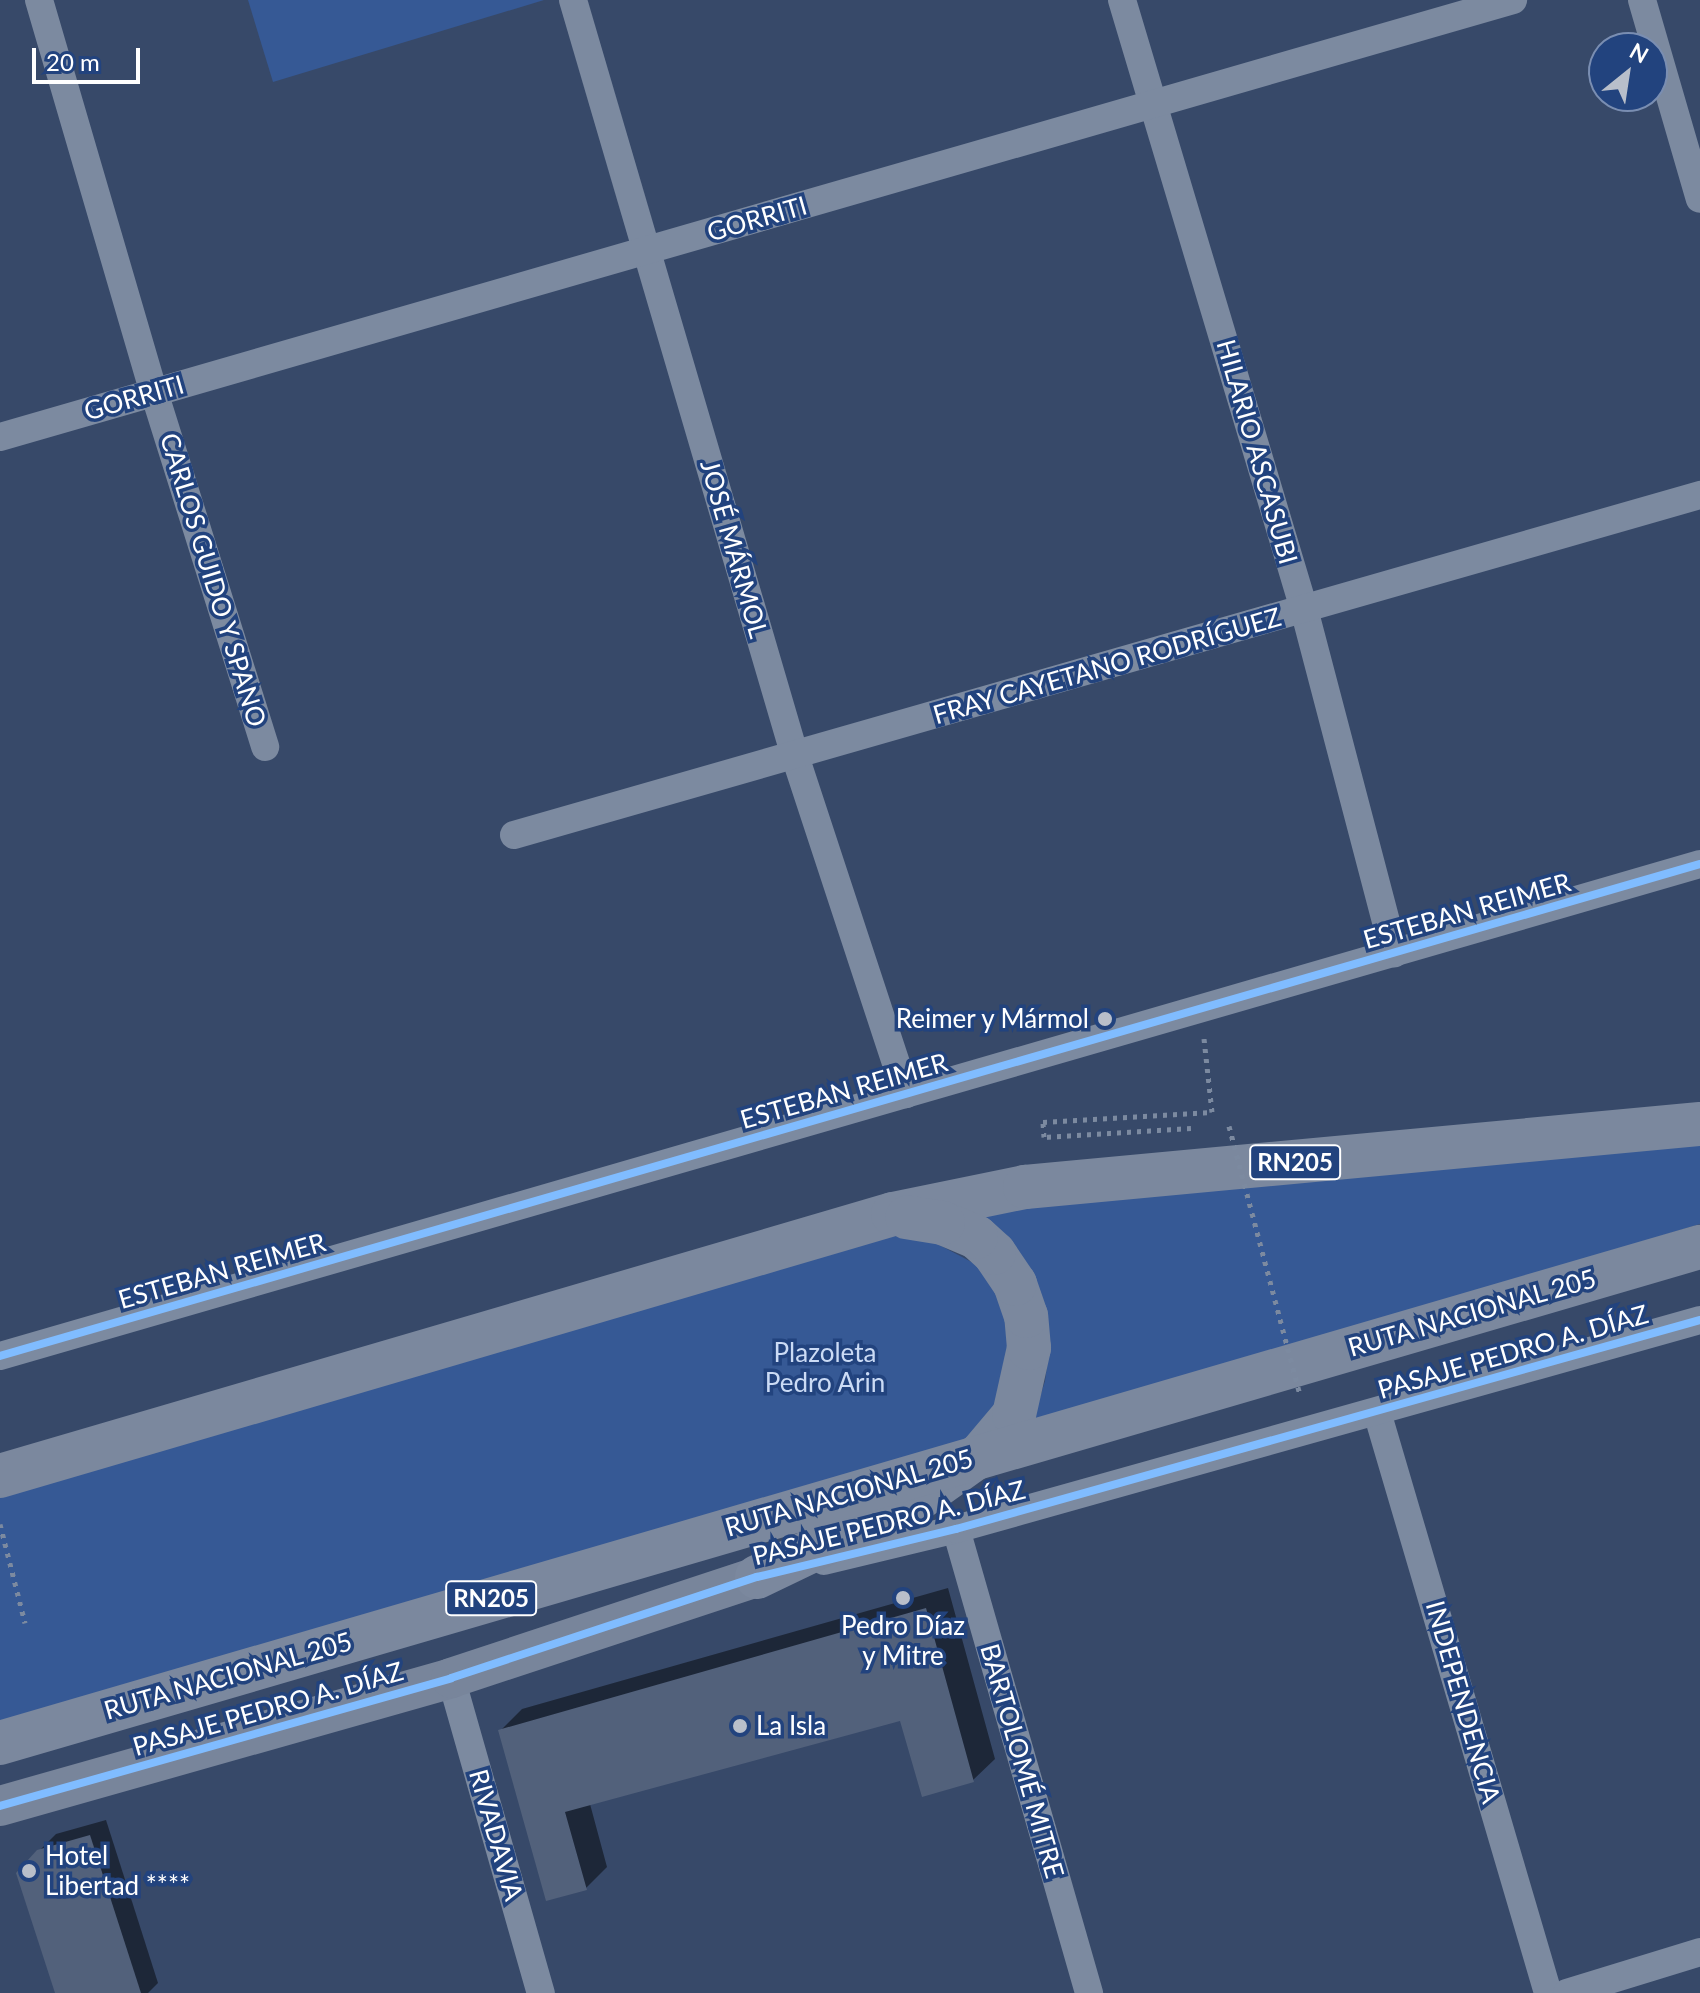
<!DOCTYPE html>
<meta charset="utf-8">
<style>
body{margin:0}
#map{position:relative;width:1700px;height:1993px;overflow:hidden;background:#374969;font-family:Lato,sans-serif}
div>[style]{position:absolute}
.green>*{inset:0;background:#365995}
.shadow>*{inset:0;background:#0007}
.building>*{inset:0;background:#52617b}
.path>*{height:5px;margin-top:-2.5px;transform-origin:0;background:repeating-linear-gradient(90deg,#7c8aa0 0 4px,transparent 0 10px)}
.street>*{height:28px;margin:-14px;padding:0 14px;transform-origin:14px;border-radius:14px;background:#7c8aa0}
.secondary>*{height:40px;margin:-20px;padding:0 20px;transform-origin:20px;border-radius:20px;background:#78859b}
.primary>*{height:44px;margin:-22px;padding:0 22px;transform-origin:22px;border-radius:22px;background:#7b889e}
.path-bridge>*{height:5px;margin-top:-2.5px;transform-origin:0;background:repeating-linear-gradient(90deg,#7c8aa0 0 4px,transparent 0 10px)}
.cycleway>*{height:8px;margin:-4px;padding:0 4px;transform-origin:4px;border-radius:4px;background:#80bcff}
.dots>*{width:22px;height:22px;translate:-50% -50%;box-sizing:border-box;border:4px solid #22437e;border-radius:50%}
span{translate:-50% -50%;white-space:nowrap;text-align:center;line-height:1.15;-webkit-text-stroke:7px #22437e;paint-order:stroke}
.shield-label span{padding:2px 6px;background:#22437e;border:2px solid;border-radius:6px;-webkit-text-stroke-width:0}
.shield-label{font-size:24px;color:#fff;font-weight:700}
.street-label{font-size:26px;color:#fff}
.poi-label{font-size:26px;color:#fff}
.right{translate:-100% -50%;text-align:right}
.left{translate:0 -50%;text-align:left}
.park-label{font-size:26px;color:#cbdbf5}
.north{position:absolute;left:1588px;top:32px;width:80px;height:80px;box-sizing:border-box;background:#22437e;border:2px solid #7a8eb2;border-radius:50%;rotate:30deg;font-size:22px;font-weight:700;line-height:32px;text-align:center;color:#fff}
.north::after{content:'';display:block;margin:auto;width:28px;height:36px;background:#b9bfca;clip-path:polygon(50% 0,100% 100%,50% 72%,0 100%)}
.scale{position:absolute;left:32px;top:48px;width:108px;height:36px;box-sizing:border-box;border:4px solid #fff;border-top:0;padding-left:10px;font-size:24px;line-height:28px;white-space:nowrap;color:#fff;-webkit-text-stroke:6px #22437e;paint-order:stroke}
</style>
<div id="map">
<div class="green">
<div style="clip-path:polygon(248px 0,544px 0,273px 82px)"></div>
<div style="clip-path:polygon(1700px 1135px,1700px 1224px,1030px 1429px,1045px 1381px,1049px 1351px,970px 1210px)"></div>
<div style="clip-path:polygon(894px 1236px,928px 1239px,981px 1267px,1009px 1309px,1007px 1390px,972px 1440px,0 1726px,0 1491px)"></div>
</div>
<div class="shadow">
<div style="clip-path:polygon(948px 1588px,995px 1759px,973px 1780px,902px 1718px,590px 1804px,607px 1867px,586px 1888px,501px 1730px,522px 1709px)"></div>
<div style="clip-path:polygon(106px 1820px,158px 1983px,148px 1993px,57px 1993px,39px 1851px,56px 1834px)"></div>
</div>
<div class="building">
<div style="clip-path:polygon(926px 1608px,974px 1782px,922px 1797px,900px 1721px,565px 1812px,587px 1890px,546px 1901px,498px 1730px)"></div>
<div style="clip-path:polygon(90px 1835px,141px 1993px,55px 1993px,16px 1873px,37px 1850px)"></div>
</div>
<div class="path">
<div style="left:1191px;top:1128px;width:147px;rotate:176.5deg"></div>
<div style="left:1044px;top:1137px;width:15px;rotate:-94deg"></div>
<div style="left:1043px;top:1122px;width:169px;rotate:-3.4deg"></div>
<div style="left:1212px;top:1112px;width:74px;rotate:-96.2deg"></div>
<div style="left:0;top:1524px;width:102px;rotate:75.8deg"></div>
</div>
<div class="street">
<div style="left:39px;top:0;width:409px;rotate:73.7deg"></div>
<div style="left:154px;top:392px;width:372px;rotate:72.6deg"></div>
<div style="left:573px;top:0;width:788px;rotate:73.64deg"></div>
<div style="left:795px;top:756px;width:356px;rotate:71.8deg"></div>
<div style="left:1122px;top:0;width:636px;rotate:73.36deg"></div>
<div style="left:1304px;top:609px;width:356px;rotate:75.3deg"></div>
<div style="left:1642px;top:0;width:207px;rotate:73.8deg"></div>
<div style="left:0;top:437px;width:1575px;rotate:-16.11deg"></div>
<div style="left:514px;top:835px;width:1234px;rotate:-16deg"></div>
<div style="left:0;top:1356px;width:1770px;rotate:-16.14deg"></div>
<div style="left:1377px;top:1412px;width:606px;rotate:73.6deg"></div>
<div style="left:956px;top:1529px;width:483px;rotate:74deg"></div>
<div style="left:824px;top:1561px;width:136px;rotate:-13.6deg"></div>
<div style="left:956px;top:1529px;width:773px;rotate:-15.69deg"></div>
<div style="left:451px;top:1678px;width:328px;rotate:74.1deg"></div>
<div style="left:1567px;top:1993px;width:139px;rotate:-17.1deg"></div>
</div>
<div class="secondary">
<div style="left:0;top:1806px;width:469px;rotate:-15.8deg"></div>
<div style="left:451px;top:1678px;width:322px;rotate:-18.3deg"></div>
</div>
<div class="primary">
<div style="left:0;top:1476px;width:931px;rotate:-16.35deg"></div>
<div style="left:893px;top:1214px;width:135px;rotate:-11.6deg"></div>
<div style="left:1025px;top:1187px;width:678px;rotate:-5.33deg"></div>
<div style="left:757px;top:1577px;width:178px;rotate:-25.7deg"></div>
<div style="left:917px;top:1500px;width:79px;rotate:-35.7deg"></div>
<div style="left:981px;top:1454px;width:51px;rotate:-49.8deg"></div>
<div style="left:1014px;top:1415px;width:69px;rotate:-77.4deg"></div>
<div style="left:1029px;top:1348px;width:32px;rotate:-95deg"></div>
<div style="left:1026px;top:1316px;width:34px;rotate:-109deg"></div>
<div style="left:1015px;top:1284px;width:37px;rotate:-124deg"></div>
<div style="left:994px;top:1253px;width:24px;rotate:-138deg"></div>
<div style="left:976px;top:1237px;width:36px;rotate:-157deg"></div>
<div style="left:943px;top:1223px;width:36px;rotate:-171deg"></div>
<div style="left:0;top:1743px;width:1771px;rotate:-16.27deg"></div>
</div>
<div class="path-bridge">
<div style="left:1229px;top:1126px;width:278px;rotate:75.2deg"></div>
</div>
<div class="cycleway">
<div style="left:0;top:1356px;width:1770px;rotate:-16.14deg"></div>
<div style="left:0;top:1806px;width:469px;rotate:-15.8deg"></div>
<div style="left:451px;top:1678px;width:322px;rotate:-18.3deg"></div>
<div style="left:757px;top:1577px;width:205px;rotate:-13.6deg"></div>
<div style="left:956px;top:1529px;width:773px;rotate:-15.69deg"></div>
</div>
<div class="dots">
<div style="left:1105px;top:1019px;background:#b9bfca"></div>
<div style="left:903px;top:1598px;background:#b9bfca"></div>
<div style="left:740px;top:1726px;background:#b9bfca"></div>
<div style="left:29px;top:1871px;background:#b9bfca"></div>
</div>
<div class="shield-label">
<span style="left:1295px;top:1162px">RN205</span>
<span style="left:491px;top:1598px">RN205</span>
</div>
<div class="street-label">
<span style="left:757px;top:219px;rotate:-16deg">GORRITI</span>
<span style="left:134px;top:398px;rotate:-16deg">GORRITI</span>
<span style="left:1257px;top:452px;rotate:74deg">HILARIO ASCASUBI</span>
<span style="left:734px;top:549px;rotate:74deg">JOSÉ MÁRMOL</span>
<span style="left:213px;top:580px;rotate:73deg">CARLOS GUIDO Y SPANO</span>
<span style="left:1107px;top:666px;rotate:-16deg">FRAY CAYETANO RODRÍGUEZ</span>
<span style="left:1467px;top:911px;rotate:-16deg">ESTEBAN REIMER</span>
<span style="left:844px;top:1091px;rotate:-16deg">ESTEBAN REIMER</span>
<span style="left:222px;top:1271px;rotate:-16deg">ESTEBAN REIMER</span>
<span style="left:1472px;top:1313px;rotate:-16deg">RUTA NACIONAL 205</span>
<span style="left:1513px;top:1352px;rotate:-16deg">PASAJE PEDRO A. DÍAZ</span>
<span style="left:849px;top:1493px;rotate:-16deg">RUTA NACIONAL 205</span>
<span style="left:889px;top:1523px;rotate:-14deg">PASAJE PEDRO A. DÍAZ</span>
<span style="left:228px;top:1676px;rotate:-16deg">RUTA NACIONAL 205</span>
<span style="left:1463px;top:1702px;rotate:74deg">INDEPENDENCIA</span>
<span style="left:268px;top:1709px;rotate:-16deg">PASAJE PEDRO A. DÍAZ</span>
<span style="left:1022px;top:1761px;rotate:74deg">BARTOLOMÉ MITRE</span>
<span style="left:496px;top:1835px;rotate:74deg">RIVADAVIA</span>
</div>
<div class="poi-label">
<span class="right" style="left:1089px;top:1019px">Reimer y Mármol</span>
<span style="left:903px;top:1641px">Pedro Díaz<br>y Mitre</span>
<span class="left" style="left:756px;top:1726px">La Isla</span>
<span class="left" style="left:45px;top:1871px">Hotel<br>Libertad ****</span>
</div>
<div class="park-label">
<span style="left:825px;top:1368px">Plazoleta<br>Pedro Arin</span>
</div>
<div class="north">N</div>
<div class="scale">20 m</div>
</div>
